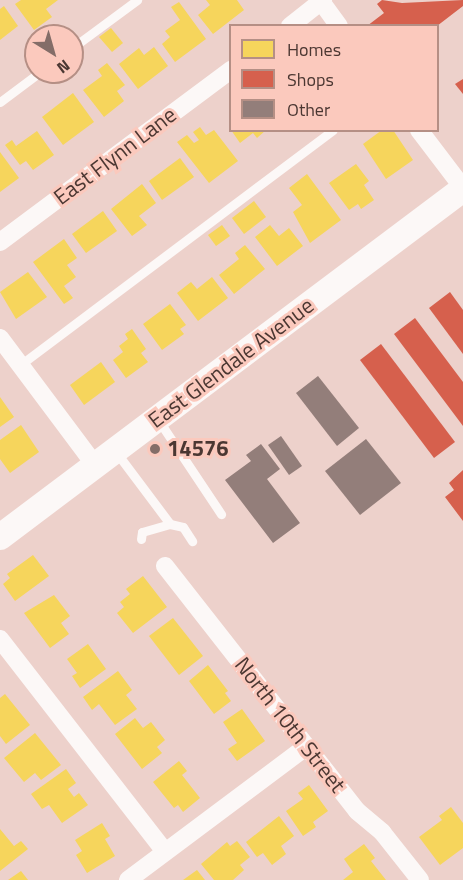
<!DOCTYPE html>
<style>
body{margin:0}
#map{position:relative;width:463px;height:880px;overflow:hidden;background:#edd1cb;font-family:"Titillium Web",sans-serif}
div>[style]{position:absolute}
.homes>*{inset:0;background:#f6d55c}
.shops>*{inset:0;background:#d6604d}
.building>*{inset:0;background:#937e7a}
.lane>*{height:9px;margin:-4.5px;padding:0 4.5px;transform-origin:4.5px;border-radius:4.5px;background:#fcf8f7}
.street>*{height:18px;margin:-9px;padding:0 9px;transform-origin:9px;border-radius:9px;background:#fcf8f7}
.secondary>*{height:26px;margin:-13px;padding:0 13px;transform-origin:13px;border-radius:13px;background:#fcf8f7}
.dots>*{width:16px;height:16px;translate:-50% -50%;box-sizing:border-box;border:3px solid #fbc9bd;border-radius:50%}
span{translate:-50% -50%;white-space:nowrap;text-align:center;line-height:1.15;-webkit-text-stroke:6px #fbc9bd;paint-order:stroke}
.street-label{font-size:22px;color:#4b3732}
.poi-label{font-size:22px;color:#4b3732;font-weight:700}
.left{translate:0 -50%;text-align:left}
.legend{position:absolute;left:229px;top:24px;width:210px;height:108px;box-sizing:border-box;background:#fbc9bd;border:2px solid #b58f85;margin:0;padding:8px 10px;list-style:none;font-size:18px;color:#4b3732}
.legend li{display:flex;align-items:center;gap:12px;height:30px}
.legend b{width:30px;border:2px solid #b58f85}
.north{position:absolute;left:24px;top:24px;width:60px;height:60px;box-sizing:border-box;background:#fbc9bd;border:2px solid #b58f85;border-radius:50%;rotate:143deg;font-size:16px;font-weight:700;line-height:24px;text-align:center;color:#4b3732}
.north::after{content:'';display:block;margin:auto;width:21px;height:27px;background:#846d68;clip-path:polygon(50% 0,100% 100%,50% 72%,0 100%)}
</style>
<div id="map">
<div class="homes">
<div style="clip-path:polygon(21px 0,58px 0,46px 9px,52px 17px,34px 30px,15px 4px)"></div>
<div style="clip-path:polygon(206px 0,237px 0,244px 10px,213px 34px,198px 15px,210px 5px)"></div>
<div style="clip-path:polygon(179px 2px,206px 39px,175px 62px,162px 44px,170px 37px,165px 31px,180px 20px,171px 7px)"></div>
<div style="clip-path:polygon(4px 6px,18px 26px,0 40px,0 9px)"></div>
<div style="clip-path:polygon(111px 28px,123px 43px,112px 52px,99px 37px)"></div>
<div style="clip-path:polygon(154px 47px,168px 66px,138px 89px,119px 64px,139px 48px,144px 55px)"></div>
<div style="clip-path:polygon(107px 63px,125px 85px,117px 91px,124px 101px,104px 117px,83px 90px,102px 76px,98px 70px)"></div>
<div style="clip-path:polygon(73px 93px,94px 122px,63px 145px,42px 117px)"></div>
<div style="clip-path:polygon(200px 127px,206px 135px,214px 130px,238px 161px,209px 183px,177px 142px,187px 135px,194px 143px,199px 140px,193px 132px)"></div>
<div style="clip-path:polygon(231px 130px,266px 130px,257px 138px,253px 133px,240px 143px)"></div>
<div style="clip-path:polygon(382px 130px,393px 130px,413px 160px,386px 179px,363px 144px)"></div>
<div style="clip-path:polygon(37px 131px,54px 155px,33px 170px,26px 161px,20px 165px,5px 145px,12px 140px,16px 146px)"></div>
<div style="clip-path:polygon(0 152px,19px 178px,0 192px)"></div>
<div style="clip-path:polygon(180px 158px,194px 177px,162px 200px,149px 181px)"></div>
<div style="clip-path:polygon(356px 164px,369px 181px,364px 185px,374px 200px,361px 209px,358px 204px,349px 210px,329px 183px)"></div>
<div style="clip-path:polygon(307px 174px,341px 220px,310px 243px,293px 212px,302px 205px,289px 188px)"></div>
<div style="clip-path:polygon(142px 184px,156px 203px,139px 216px,147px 225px,132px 236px,111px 209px)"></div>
<div style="clip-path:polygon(254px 201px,266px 217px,244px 234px,232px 218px)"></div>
<div style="clip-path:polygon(103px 211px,117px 231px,86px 253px,72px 234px)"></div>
<div style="clip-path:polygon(222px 225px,230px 236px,216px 246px,208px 235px)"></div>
<div style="clip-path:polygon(270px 225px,279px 236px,289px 228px,303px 246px,277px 266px,255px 237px)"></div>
<div style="clip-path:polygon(64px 239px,77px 258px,67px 265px,76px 277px,64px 286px,73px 298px,64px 304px,33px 262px)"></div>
<div style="clip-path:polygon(245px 245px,265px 269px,234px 294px,219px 275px,239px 259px,235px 253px)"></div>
<div style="clip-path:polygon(28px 272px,47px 297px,16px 319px,0 292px)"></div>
<div style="clip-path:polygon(212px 277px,228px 298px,198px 321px,177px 293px,191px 282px,197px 289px)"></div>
<div style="clip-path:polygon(170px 304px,186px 325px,180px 329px,184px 334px,162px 350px,143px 324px)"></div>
<div style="clip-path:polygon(132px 329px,146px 349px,141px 353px,148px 362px,126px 378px,113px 360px,123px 352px,119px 346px,128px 339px,125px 334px)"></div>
<div style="clip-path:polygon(101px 362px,115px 382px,84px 405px,70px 385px)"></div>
<div style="clip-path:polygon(0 397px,14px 417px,0 427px)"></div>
<div style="clip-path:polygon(21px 425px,39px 452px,10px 473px,0 459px,0 440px)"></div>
<div style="clip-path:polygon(33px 555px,49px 576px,15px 601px,3px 584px,10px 578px,7px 574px)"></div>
<div style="clip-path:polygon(143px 576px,167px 607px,133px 633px,117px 613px,124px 607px,120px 602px,130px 594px,126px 589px)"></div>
<div style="clip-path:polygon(54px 595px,70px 616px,61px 623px,69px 634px,50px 648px,24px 613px)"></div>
<div style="clip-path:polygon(173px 618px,203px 656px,179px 675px,149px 636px)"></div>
<div style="clip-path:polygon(88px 644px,106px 669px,80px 688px,72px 676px,77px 673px,67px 659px)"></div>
<div style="clip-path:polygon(208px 665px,228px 691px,225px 693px,231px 701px,214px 714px,189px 681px)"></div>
<div style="clip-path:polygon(118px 671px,132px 690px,126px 695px,137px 709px,115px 725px,99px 704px,92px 710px,83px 697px)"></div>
<div style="clip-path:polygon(5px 694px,30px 725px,6px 744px,0 736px,0 698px)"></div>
<div style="clip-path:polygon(242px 709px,265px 741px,237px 761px,228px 749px,237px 743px,223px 722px)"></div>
<div style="clip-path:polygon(135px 718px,143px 728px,151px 722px,165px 740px,157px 747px,162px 753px,142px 769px,115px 734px)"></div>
<div style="clip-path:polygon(35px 733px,61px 765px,41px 780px,35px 773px,24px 782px,4px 758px)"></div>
<div style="clip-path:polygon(179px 761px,187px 771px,182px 775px,200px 798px,183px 812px,178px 805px,174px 808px,153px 782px)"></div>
<div style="clip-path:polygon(66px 769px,76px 783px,68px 789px,74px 797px,79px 793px,88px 805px,62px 823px,49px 805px,42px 809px,31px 794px)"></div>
<div style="clip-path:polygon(309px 785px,328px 811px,313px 822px,316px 827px,303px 836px,286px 811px,303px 799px,298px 793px)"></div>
<div style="clip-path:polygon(451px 807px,463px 823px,463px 848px,440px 865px,419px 837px,442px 820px,439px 816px)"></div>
<div style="clip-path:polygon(279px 816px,294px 836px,281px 846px,286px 854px,272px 865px,263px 853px,257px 857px,246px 842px)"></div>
<div style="clip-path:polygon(102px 823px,110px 836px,105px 839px,115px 856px,87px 873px,76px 855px,82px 851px,75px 840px)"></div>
<div style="clip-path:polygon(0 829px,14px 846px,21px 841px,28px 849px,0 871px)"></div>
<div style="clip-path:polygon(237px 841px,250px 857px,240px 865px,244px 870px,233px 880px,214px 880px,201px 864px,227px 842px,230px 846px)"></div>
<div style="clip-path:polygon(364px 844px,375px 858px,371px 861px,386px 880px,343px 880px,353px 872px,344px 859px)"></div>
<div style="clip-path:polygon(197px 870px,205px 880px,183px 880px)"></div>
<div style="clip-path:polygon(21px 871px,28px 880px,8px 880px)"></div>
</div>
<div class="shops">
<div style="clip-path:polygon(382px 0,402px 3px,463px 0,463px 6px,437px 26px,367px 26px,384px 13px,377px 4px)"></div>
<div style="clip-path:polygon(463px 79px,463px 94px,455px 84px)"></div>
<div style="clip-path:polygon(450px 292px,463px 310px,463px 354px,429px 308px)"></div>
<div style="clip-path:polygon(415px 318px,463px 382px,463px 426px,394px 334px)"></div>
<div style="clip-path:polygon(381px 344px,455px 442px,434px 458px,360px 360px)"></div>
<div style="clip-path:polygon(463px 470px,463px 521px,445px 497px,454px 490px,449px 483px)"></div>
</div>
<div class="building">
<div style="clip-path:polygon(318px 376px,359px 428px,337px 446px,296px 393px)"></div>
<div style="clip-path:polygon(281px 436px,302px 466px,289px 475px,268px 445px)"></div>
<div style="clip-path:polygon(366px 439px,401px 483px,360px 515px,325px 471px)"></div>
<div style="clip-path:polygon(261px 444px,280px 469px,267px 479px,300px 523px,273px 543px,225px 480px,251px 461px,246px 455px)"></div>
</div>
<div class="lane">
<div style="left:72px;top:48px;width:81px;rotate:-36.4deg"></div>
<div style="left:0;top:102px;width:50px;rotate:-36.9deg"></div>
<div style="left:20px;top:365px;width:391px;rotate:-36.9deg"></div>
<div style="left:159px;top:421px;width:112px;rotate:56.3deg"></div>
<div style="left:116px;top:452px;width:90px;rotate:53.1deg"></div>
<div style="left:170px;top:524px;width:13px;rotate:13deg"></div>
<div style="left:183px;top:527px;width:17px;rotate:57deg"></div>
<div style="left:141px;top:539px;width:7px;rotate:-82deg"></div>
<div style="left:142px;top:532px;width:29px;rotate:-16deg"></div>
</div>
<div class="street">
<div style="left:320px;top:0;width:32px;rotate:54deg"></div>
<div style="left:290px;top:26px;width:42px;rotate:-38.2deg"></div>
<div style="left:419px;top:130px;width:73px;rotate:52.8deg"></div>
<div style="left:0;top:242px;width:288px;rotate:-36.7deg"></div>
<div style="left:0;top:338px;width:159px;rotate:53.2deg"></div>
<div style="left:165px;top:566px;width:311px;rotate:51.9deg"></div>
<div style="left:357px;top:811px;width:33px;rotate:40deg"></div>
<div style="left:382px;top:832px;width:61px;rotate:51.6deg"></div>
<div style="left:0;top:639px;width:269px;rotate:52.2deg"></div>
<div style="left:128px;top:880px;width:222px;rotate:-36.8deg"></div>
</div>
<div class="secondary">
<div style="left:0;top:537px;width:579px;rotate:-36.93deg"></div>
</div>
<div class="dots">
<div style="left:155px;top:449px;background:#846d68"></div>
</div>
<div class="street-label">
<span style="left:115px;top:156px;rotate:-37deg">East Flynn Lane</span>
<span style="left:231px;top:363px;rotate:-37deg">East Glendale Avenue</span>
<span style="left:290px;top:725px;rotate:52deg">North 10th Street</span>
</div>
<div class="poi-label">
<span class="left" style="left:167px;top:449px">14576</span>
</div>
<ul class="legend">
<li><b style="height:16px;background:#f6d55c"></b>Homes</li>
<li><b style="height:16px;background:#d6604d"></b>Shops</li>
<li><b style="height:16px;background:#937e7a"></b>Other</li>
</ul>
<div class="north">N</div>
</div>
